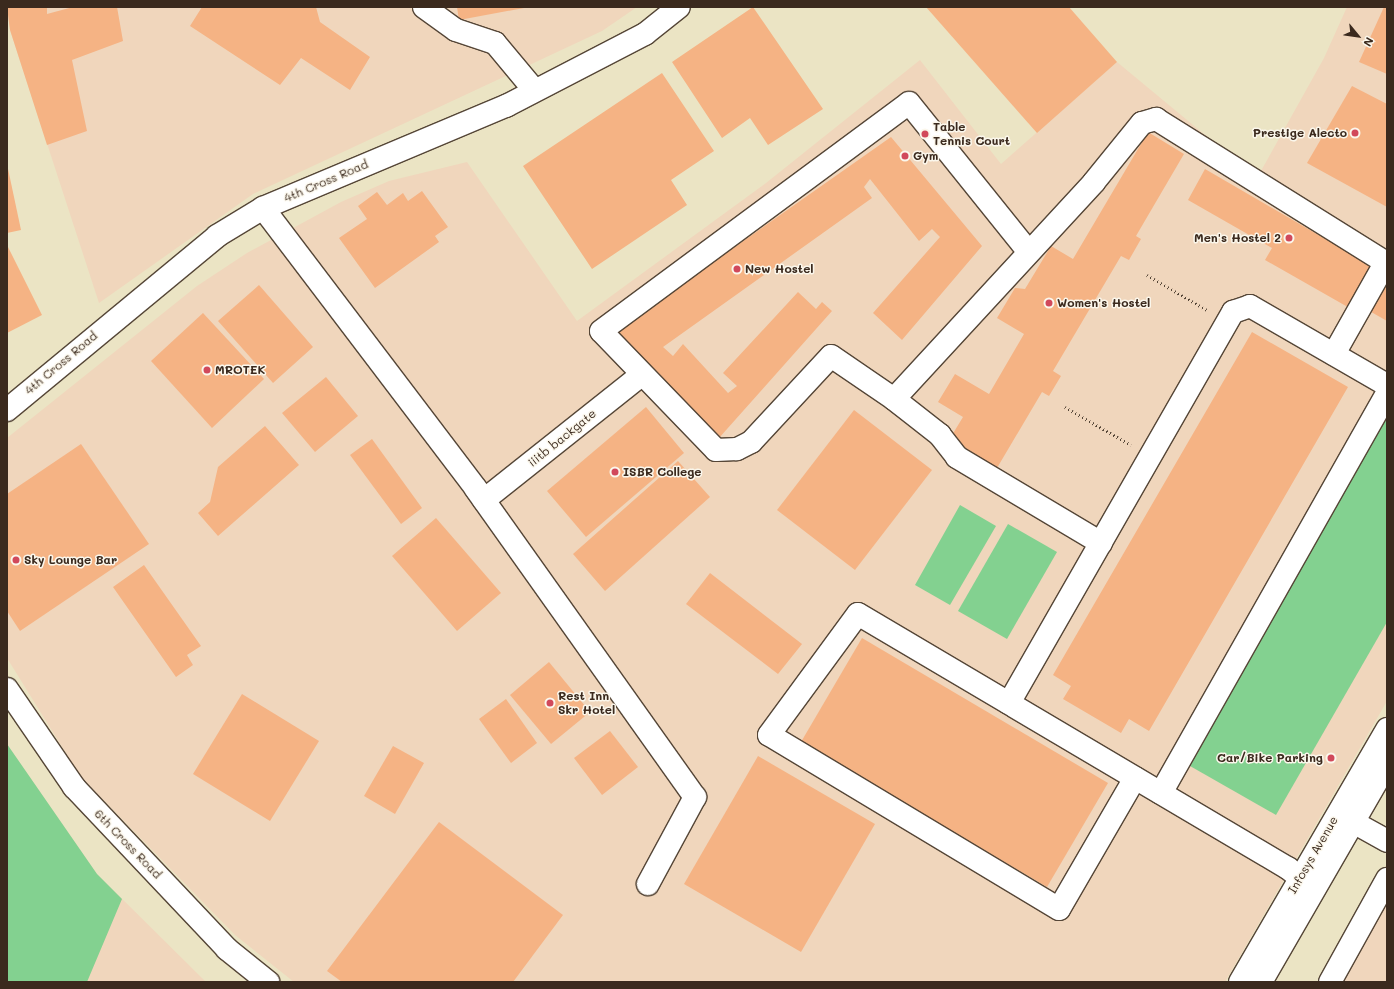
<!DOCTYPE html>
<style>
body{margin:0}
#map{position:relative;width:1394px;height:989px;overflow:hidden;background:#ebe4c4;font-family:Mali,sans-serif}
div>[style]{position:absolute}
.built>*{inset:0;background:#f0d6bc}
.green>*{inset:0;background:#83d190}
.building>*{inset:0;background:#f5b384}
.path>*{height:2.5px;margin-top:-1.25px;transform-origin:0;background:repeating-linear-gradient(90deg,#554637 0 1px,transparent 0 4px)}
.roads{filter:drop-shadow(1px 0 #554637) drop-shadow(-1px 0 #554637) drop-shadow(0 1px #554637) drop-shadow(0 -1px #554637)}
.minor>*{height:22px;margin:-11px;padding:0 11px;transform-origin:11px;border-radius:11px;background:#fff}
.dots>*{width:11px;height:11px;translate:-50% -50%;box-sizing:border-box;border:2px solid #fbf7ec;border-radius:50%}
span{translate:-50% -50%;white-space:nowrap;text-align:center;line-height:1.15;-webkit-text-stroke:3px #fbf7ec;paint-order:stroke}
.poi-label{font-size:12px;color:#3b2a1e;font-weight:700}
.left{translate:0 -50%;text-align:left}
.right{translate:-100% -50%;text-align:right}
.street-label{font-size:12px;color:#3b2a1e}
.frame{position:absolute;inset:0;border:8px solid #3b2a1e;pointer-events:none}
.north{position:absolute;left:1338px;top:16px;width:40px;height:40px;-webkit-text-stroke:3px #fbf7ec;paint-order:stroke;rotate:119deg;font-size:11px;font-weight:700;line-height:16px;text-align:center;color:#3b2a1e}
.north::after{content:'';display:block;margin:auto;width:14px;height:18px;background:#3b2a1e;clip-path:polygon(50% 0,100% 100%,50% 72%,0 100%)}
</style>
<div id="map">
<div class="built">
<div style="clip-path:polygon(7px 7px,637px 7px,602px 31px,253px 194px,99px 303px,10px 30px)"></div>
<div style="clip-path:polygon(1347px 7px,1387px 7px,1387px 701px,1225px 982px,294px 982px,235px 935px,80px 776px,7px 658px,7px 438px,197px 286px,247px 253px,341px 202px,389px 181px,467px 162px,577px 321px,766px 183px,920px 60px,1001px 164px,1117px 62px,1257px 178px,1324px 58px)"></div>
<div style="clip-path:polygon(7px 744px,97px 874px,206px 982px,7px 982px)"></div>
<div style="clip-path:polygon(1387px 864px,1387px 982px,1319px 982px)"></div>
</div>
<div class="green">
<div style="clip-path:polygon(1387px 417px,1387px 622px,1276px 815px,1190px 766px)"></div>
<div style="clip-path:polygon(960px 505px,996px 526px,950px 605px,915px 585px)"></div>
<div style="clip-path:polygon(1008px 524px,1057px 552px,1007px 639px,958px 611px)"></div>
<div style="clip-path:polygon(7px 744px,97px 874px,122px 899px,87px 982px,7px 982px)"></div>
</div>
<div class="building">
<div style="clip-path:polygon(7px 7px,47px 7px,47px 14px,73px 7px,117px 7px,123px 41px,72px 60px,87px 131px,47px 145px,10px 30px)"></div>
<div style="clip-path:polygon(202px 7px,316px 7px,320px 22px,370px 57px,350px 90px,301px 58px,280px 85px,190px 26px)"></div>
<div style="clip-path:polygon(457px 7px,524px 7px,524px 8px,459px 20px)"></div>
<div style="clip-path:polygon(753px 7px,823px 109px,768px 145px,750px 118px,722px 138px,672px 62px)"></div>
<div style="clip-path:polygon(926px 7px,1069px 7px,1117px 62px,1037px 133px)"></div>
<div style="clip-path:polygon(1384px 7px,1387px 7px,1387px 74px,1359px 62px)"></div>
<div style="clip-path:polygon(662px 73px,714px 151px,671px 180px,687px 205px,592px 269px,523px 166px)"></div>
<div style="clip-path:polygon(1352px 86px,1387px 104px,1387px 207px,1307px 163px)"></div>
<div style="clip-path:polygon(1148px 132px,1184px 154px,1136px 236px,1141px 239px,1129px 260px,1121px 256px,1053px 371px,1061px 376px,1049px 396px,1042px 392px,997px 468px,949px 440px,963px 417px,938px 402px,955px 374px,989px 394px,1024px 334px,997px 318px,1015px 288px,1025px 289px,1051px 246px,1073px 259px)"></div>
<div style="clip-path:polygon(891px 137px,982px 246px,902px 340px,873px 313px,940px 237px,932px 229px,919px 241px,870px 179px,864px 187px,872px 198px,663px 347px,673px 356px,683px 344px,728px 393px,737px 386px,723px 373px,798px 292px,816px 309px,822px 302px,832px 311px,719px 438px,614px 332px)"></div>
<div style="clip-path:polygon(7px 164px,21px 230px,7px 233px)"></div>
<div style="clip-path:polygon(1205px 169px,1377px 269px,1353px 310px,1265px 260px,1272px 248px,1188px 200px)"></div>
<div style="clip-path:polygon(422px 191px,448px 227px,435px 236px,439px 242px,375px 288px,339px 238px,367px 219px,358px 206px,377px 192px,387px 205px,403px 193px,408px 201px)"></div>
<div style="clip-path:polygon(7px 245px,42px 315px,7px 333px)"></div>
<div style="clip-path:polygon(1380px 283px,1387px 287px,1387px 321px,1366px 309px)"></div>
<div style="clip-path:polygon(259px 285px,313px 347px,273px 383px,218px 321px)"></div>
<div style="clip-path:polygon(203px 313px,264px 379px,212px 428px,151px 361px)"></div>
<div style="clip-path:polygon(1252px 332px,1348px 387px,1149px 731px,1129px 719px,1121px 733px,1063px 699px,1071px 686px,1053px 675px)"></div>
<div style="clip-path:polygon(326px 377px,358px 416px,315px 452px,282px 413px)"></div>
<div style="clip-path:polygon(646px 407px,684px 453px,586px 537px,547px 491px)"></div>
<div style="clip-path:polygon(854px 410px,932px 470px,855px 570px,777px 510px)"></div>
<div style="clip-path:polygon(265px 426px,299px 465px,218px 536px,198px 513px,210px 502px,218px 467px)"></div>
<div style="clip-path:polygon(372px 439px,422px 508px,401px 524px,350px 455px)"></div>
<div style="clip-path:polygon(81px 444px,149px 544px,20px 631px,7px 611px,7px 494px)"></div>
<div style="clip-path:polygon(678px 461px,710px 497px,605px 591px,573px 554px)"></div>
<div style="clip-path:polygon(436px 518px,501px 593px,457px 631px,392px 556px)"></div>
<div style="clip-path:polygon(144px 565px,201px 646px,187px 655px,193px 665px,176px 677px,113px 587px)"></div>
<div style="clip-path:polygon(710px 573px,802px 644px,778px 674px,686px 604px)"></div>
<div style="clip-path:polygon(862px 638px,1108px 783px,1047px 887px,801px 742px)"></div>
<div style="clip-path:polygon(549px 662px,590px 712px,551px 744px,510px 695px)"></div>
<div style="clip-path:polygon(242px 694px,319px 741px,270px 821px,193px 774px)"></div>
<div style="clip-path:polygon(506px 699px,537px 743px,511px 763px,479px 719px)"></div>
<div style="clip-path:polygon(610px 731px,638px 767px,602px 795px,574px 758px)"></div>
<div style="clip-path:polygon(393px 746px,424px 763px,395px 814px,364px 796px)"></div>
<div style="clip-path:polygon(758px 756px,875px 824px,801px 952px,684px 884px)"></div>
<div style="clip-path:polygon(439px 822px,563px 915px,513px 982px,342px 982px,327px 971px)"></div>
</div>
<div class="path">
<div style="left:1147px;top:275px;width:69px;rotate:30.3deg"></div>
<div style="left:1065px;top:407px;width:76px;rotate:29.9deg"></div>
</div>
<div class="roads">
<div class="minor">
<div style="left:424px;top:7px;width:39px;rotate:36deg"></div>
<div style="left:456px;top:30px;width:41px;rotate:18.4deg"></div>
<div style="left:495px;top:43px;width:62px;rotate:50.2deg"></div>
<div style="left:263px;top:208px;width:353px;rotate:52.8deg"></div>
<div style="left:476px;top:489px;width:378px;rotate:54.6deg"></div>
<div style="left:695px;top:797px;width:99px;rotate:118.4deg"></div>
<div style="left:894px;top:399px;width:76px;rotate:-145.7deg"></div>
<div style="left:831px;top:356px;width:117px;rotate:132.9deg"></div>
<div style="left:751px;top:442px;width:16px;rotate:153deg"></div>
<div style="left:737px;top:449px;width:21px;rotate:177deg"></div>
<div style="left:716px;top:450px;width:165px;rotate:-134deg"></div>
<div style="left:601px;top:331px;width:383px;rotate:-36.5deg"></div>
<div style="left:909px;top:103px;width:189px;rotate:51.2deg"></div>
<div style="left:7px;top:410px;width:273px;rotate:-39.6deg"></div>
<div style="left:217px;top:236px;width:54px;rotate:-31.3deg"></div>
<div style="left:263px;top:208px;width:264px;rotate:-22.8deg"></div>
<div style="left:506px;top:106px;width:157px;rotate:-27.4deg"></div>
<div style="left:645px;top:34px;width:43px;rotate:-38.5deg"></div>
<div style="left:484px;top:500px;width:199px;rotate:-38.5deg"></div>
<div style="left:1101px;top:543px;width:168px;rotate:-149.2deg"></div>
<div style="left:957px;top:457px;width:28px;rotate:-128deg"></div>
<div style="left:940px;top:435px;width:58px;rotate:-142deg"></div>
<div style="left:894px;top:399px;width:295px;rotate:-47.3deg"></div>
<div style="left:1094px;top:182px;width:76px;rotate:-50.9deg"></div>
<div style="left:1142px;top:123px;width:15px;rotate:-16deg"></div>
<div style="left:1156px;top:119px;width:268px;rotate:32deg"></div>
<div style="left:1383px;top:261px;width:6px;rotate:90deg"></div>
<div style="left:1383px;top:267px;width:100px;rotate:119.4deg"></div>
<div style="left:7px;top:689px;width:119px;rotate:55.6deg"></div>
<div style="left:74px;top:787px;width:223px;rotate:46.6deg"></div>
<div style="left:227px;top:949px;width:53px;rotate:38.8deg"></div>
<div style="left:1009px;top:703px;width:451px;rotate:-60.2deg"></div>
<div style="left:1233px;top:312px;width:18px;rotate:-19deg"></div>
<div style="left:1250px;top:306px;width:158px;rotate:30deg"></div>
<div style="left:1135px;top:778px;width:151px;rotate:120.1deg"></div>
<div style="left:1059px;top:909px;width:338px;rotate:-149deg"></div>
<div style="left:769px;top:735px;width:150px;rotate:-53.7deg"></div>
<div style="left:858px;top:614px;width:499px;rotate:30.6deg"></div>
<div style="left:1288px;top:868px;width:16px;rotate:40deg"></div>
<div style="left:1161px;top:793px;width:459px;rotate:-60.5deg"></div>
<div style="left:1353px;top:822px;width:39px;rotate:29deg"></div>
<div style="left:1240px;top:982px;width:293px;rotate:-59.8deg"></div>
<div style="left:1261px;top:982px;width:252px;rotate:-60deg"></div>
<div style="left:1330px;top:982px;width:118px;rotate:-61deg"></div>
</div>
</div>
<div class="dots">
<div style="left:1355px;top:133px;background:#d1495b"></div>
<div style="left:925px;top:134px;background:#d1495b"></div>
<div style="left:905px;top:156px;background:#d1495b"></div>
<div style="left:1289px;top:238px;background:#d1495b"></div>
<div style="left:737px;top:269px;background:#d1495b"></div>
<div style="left:1049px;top:303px;background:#d1495b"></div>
<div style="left:207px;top:370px;background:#d1495b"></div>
<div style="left:615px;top:472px;background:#d1495b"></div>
<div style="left:16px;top:560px;background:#d1495b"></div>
<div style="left:550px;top:703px;background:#d1495b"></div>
<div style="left:1331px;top:758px;background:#d1495b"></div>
</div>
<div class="poi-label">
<span class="left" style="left:933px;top:134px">Table<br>Tennis Court</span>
<span class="right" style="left:1347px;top:133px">Prestige Alecto</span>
<span class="left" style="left:913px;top:156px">Gym</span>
<span class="right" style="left:1281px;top:238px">Men's Hostel 2</span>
<span class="left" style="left:745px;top:269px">New Hostel</span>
<span class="left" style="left:1057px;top:303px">Women's Hostel</span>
<span class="left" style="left:215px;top:370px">MROTEK</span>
<span class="left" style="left:623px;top:472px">ISBR College</span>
<span class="left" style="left:24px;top:560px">Sky Lounge Bar</span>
<span class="left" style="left:558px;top:703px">Rest Inn<br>Skr Hotel</span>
<span class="right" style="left:1323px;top:758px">Car/Bike Parking</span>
</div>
<div class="street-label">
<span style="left:326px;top:181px;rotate:-23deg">4th Cross Road</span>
<span style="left:61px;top:363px;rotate:-40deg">4th Cross Road</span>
<span style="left:562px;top:438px;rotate:-39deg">iiitb backgate</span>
<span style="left:128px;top:844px;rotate:46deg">6th Cross Road</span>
<span style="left:1313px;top:855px;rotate:-60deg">Infosys Avenue</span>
</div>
<div class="frame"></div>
<div class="north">N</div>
</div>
